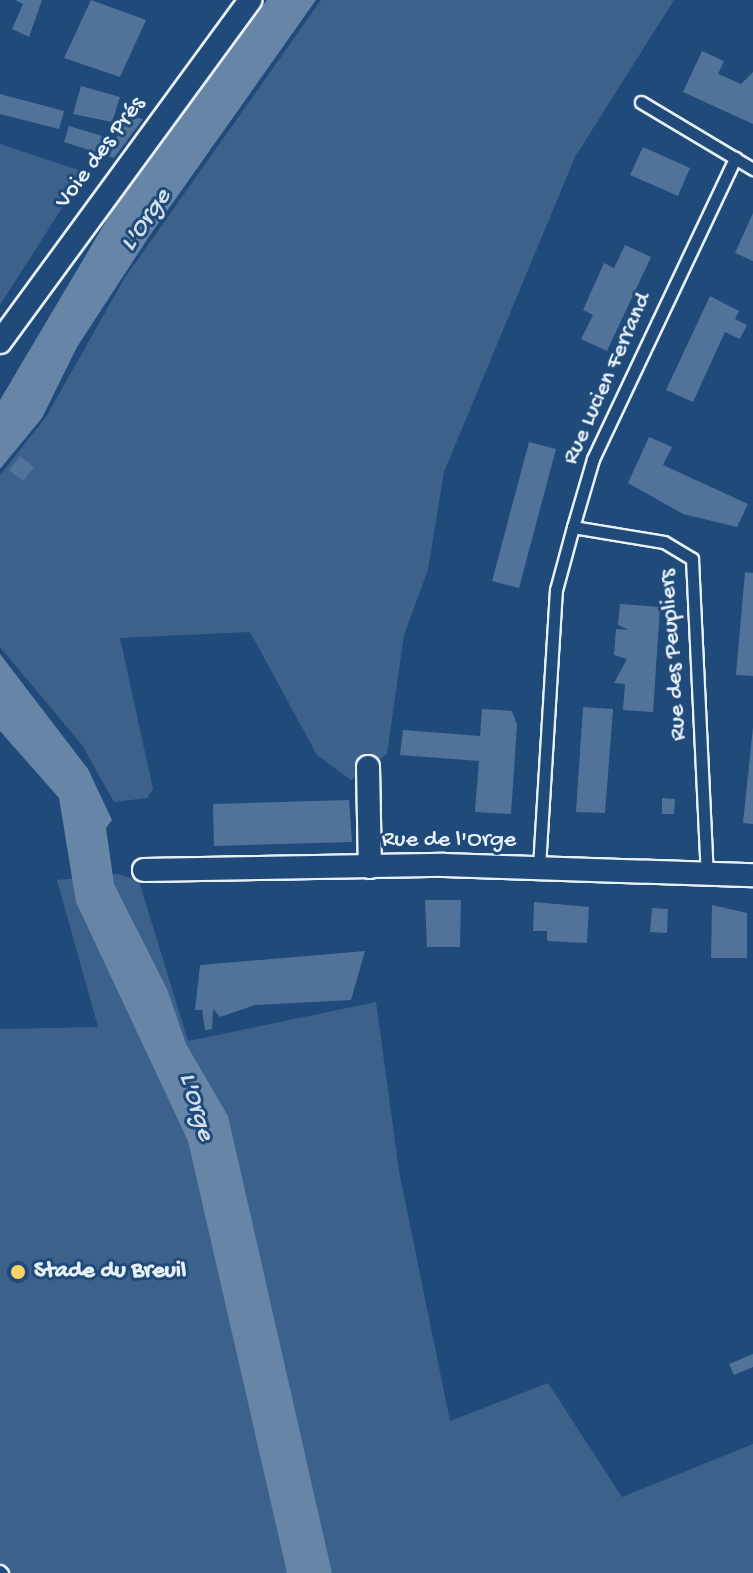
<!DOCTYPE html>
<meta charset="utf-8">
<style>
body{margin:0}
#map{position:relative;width:753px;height:1573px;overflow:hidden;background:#1f4a7a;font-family:"Gochi Hand",sans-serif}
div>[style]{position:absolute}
.green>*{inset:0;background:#3c628c}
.water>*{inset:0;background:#6685a7}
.building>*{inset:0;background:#517399}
.roads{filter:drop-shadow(2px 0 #e8f1f8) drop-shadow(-2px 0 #e8f1f8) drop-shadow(0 2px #e8f1f8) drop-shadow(0 -2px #e8f1f8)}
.service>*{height:11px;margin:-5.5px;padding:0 5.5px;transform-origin:5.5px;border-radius:5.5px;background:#1f4a7a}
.minor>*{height:22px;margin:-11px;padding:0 11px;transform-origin:11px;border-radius:11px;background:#1f4a7a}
.dots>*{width:22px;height:22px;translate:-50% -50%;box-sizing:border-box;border:4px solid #1f4a7a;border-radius:50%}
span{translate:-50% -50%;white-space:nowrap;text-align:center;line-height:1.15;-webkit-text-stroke:6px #1f4a7a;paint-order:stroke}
.street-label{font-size:24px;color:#e8f1f8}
.poi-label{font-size:24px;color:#e8f1f8;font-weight:700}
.left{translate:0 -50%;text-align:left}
.water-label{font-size:26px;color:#d4e1ec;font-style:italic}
</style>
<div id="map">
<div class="green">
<div style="clip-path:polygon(321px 0,674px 0,575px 157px,444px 472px,428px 570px,404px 635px,387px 754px,351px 780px,317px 755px,250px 632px,120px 638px,153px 789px,147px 798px,114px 802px,82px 745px,0 647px,0 475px,46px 417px,124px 279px)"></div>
<div style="clip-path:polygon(0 144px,85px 172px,0 305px)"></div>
<div style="clip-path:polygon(119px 874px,139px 881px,188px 1041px,376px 1002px,399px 1171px,450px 1421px,548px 1383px,622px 1497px,753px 1444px,753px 1573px,0 1573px,0 1029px,98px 1027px,57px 880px)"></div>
</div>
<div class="water">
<div style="clip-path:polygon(267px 0,316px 0,150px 235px,77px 347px,42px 418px,0 469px,0 400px,122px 194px)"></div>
<div style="clip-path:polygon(0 654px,88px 769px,112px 820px,106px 828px,114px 884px,167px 989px,186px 1044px,228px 1116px,332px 1573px,287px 1573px,188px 1141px,76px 902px,59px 798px,0 731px)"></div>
</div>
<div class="building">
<div style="clip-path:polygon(15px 0,42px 0,29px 37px,12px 29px,23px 4px)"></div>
<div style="clip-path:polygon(91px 0,146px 20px,120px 77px,64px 58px)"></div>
<div style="clip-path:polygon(702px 51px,724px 61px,718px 74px,741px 84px,753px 72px,753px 124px,683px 92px)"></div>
<div style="clip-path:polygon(81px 86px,120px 97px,112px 122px,73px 114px)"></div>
<div style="clip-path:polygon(0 94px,64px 111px,59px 129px,0 114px)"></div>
<div style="clip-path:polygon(131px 116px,143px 119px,114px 158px,64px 142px,69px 126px,115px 140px)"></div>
<div style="clip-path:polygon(643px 147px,690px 168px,678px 196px,630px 175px)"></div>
<div style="clip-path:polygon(753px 213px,753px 261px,735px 253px)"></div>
<div style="clip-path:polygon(625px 245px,651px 257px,607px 351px,581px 339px,593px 315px,583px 310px,604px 263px,614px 268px)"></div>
<div style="clip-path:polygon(710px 296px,739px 311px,735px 319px,747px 325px,740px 339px,725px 332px,693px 402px,666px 390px)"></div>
<div style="clip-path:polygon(649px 437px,672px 447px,663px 465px,748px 504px,737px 527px,683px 514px,628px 483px)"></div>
<div style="clip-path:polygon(529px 442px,556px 449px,519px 588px,492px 581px)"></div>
<div style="clip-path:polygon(20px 456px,34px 467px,23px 481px,9px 470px)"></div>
<div style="clip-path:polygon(745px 572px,753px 573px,753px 676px,736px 675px)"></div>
<div style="clip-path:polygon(620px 604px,660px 607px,653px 712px,623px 710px,625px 684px,614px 683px,627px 659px,614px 655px,616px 629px,629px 630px,618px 625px)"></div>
<div style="clip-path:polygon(583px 707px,613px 709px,605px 813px,576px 812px)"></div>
<div style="clip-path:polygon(482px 709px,512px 711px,517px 725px,511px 814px,475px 812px,479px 761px,400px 755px,403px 730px,480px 736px)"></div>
<div style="clip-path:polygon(753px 727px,753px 824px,743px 823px)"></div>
<div style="clip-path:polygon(662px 798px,675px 799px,674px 814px,662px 814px)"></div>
<div style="clip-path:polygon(349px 800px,352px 842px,214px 846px,213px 804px)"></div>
<div style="clip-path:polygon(425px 900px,461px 900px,460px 947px,427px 947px)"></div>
<div style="clip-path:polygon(534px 902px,589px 907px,587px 943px,547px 941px,547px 931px,533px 931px)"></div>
<div style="clip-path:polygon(712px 905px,747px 913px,747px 958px,711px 958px)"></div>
<div style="clip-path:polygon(652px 908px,668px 909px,667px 933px,650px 932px)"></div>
<div style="clip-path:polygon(365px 951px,351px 1000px,255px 1005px,220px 1017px,213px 1009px,212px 1029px,205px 1030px,202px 1010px,195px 1010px,200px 965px)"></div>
<div style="clip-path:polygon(753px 1354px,753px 1367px,734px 1375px,729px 1364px)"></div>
</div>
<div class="roads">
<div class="service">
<div style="left:641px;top:102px;width:131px;rotate:30.9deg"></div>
<div style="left:573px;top:527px;width:92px;rotate:9.4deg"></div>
<div style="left:664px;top:542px;width:33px;rotate:31deg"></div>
<div style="left:692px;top:559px;width:315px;rotate:87.3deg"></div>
<div style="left:539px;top:867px;width:278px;rotate:-86.5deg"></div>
<div style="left:556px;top:590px;width:65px;rotate:-74.9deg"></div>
<div style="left:573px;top:527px;width:71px;rotate:-73.6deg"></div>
<div style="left:593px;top:459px;width:333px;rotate:-64.7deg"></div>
<div style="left:0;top:1571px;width:3px;rotate:45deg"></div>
</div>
<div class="minor">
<div style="left:0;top:342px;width:424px;rotate:-53.8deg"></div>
<div style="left:368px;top:767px;width:100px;rotate:88.9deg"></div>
<div style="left:144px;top:870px;width:300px;rotate:-1deg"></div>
<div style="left:444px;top:865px;width:309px;rotate:1.9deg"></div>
</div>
</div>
<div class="dots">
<div style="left:18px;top:1272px;background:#ffd166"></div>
</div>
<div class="street-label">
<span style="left:101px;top:153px;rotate:-53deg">Voie des Prés</span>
<span style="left:608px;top:379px;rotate:-66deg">Rue Lucien Ferrand</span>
<span style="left:674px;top:655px;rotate:-94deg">Rue des Peupliers</span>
<span style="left:449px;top:841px">Rue de l'Orge</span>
</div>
<div class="poi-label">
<span class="left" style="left:34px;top:1272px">Stade du Breuil</span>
</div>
<div class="water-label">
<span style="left:147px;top:221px;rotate:-55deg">L'Orge</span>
<span style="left:195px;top:1107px;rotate:73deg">L'Orge</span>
</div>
</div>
